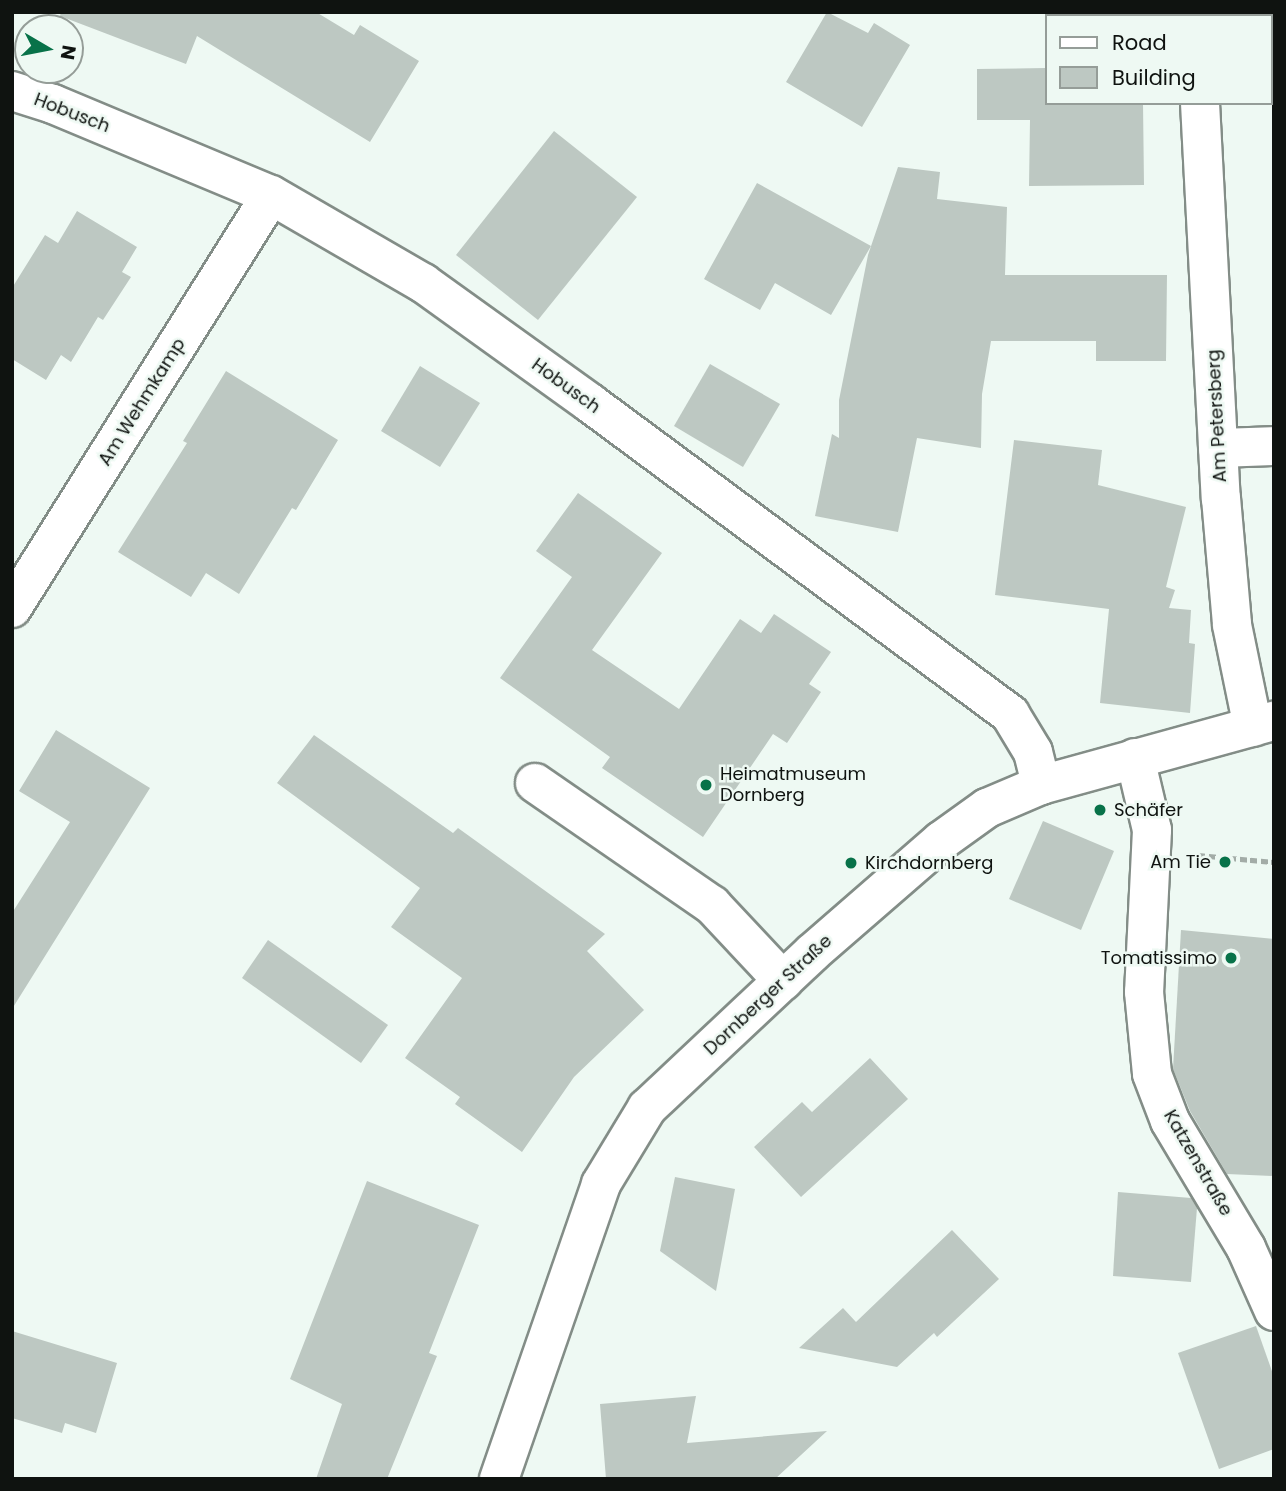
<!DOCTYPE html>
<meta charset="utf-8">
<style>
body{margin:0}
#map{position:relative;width:1286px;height:1491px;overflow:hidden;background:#eef9f3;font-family:Poppins,sans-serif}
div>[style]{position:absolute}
.building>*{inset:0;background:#bdc8c2}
.path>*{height:4.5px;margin-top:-2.25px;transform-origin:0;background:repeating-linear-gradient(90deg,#a3aca7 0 7px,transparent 0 10.5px)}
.roads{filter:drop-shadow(2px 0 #838d87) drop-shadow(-2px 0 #838d87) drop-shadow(0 2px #838d87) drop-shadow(0 -2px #838d87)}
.minor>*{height:38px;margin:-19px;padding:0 19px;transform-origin:19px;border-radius:19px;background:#fff}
.dots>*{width:19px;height:19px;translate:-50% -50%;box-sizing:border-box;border:4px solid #eef9f3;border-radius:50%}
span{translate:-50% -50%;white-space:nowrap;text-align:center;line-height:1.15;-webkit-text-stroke:5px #eef9f3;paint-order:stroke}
.street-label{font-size:18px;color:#0f1310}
.poi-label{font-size:18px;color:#0f1310}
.left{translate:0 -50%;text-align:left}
.right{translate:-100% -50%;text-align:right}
.frame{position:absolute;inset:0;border:14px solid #0f1310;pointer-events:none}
.legend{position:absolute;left:1045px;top:14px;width:228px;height:91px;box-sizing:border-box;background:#eef9f3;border:2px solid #959d98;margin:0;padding:9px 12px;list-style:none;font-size:21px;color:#0f1310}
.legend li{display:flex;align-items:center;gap:14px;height:35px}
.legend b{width:35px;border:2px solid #959d98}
.north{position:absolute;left:14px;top:14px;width:70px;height:70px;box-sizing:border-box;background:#eef9f3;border:2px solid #959d98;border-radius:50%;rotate:100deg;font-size:19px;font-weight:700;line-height:28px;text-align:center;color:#0f1310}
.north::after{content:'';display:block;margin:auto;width:24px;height:32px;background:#087249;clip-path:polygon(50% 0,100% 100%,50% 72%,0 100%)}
</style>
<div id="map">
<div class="building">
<div style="clip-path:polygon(61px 12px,316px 12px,354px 35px,360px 25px,419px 61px,370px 142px,197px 36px,186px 64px,60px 16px)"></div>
<div style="clip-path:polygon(827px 12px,868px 33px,874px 23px,910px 45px,862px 127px,786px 82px)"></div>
<div style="clip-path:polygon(1046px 68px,1046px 103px,1143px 103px,1144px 185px,1029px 186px,1030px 120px,977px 120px,977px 69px)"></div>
<div style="clip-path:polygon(554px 131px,637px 197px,538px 320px,456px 255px)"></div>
<div style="clip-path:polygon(898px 167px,940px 172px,937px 199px,1007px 207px,1005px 275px,1167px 275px,1166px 361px,1096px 361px,1096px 341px,991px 341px,982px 394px,981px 448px,917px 438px,898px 532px,815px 516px,832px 434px,839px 438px,839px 400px,868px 255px)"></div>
<div style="clip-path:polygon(757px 183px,871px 246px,831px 315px,775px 283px,760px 310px,704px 279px)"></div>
<div style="clip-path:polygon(77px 211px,137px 247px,122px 272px,131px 277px,103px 320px,98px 317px,71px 362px,61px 355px,46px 380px,12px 359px,12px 288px,45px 235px,58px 243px)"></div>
<div style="clip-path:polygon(710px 364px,780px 404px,743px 467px,674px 426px)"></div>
<div style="clip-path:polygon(420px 366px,480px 403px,440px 467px,381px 431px)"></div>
<div style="clip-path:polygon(226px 371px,338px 440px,296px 510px,292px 508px,239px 594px,206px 573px,191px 597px,118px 552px,187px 443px,183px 441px)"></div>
<div style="clip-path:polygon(1014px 440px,1102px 450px,1098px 485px,1186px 507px,1166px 587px,1175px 590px,1169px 608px,1191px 610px,1189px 643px,1195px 644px,1190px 713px,1100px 703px,1109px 609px,995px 595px)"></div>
<div style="clip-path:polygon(578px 493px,662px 553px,592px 650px,679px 709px,740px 619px,761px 633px,774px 614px,831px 652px,809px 684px,821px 692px,787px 743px,773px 734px,703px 837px,602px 768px,610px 757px,500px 678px,572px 577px,536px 551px)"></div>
<div style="clip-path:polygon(56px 730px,150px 788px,12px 1009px,12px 913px,70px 822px,19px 791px)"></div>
<div style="clip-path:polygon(314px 735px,453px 833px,458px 828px,605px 934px,587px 951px,644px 1010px,574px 1077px,522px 1152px,455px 1104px,460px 1097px,405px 1058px,462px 978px,391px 927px,420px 888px,277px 783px)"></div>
<div style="clip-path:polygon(1043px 821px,1114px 851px,1081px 930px,1009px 899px)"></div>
<div style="clip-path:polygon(1181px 930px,1274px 939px,1274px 1176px,1227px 1174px,1190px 1111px,1173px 1069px)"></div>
<div style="clip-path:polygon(268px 940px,388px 1025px,361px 1063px,242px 978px)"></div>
<div style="clip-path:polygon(870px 1058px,908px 1099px,801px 1197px,754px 1147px,802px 1102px,812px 1112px)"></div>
<div style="clip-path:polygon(675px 1177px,735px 1189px,716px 1291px,660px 1251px)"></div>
<div style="clip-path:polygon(367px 1181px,479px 1225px,429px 1353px,437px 1356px,387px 1479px,316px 1479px,342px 1404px,290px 1379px)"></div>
<div style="clip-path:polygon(1118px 1192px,1191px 1198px,1197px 1208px,1191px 1282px,1113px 1276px)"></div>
<div style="clip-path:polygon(952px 1230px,999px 1279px,937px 1337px,934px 1333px,897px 1367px,799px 1348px,843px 1308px,856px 1322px)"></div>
<div style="clip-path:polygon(1256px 1326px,1274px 1377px,1274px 1449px,1219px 1469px,1178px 1353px)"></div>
<div style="clip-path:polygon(12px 1331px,117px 1363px,96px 1433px,65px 1423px,62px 1433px,12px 1418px)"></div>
<div style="clip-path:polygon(696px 1396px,687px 1443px,827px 1431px,775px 1479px,606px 1479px,600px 1404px)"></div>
</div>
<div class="path">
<div style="left:1198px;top:855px;width:76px;rotate:5.3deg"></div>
</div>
<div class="roads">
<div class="minor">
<div style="left:1198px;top:16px;width:4px;rotate:-90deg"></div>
<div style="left:12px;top:91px;width:43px;rotate:17.6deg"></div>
<div style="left:53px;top:104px;width:236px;rotate:22.7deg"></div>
<div style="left:271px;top:195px;width:176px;rotate:30.1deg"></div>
<div style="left:423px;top:283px;width:206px;rotate:35.7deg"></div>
<div style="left:590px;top:403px;width:523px;rotate:36.52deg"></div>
<div style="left:1010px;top:714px;width:44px;rotate:58.8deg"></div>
<div style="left:1033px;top:752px;width:34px;rotate:76deg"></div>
<div style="left:1200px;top:103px;width:396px;rotate:87deg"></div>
<div style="left:1221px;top:498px;width:127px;rotate:85deg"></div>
<div style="left:1232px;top:625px;width:104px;rotate:78.4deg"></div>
<div style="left:1218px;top:448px;width:56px;rotate:-2deg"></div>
<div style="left:12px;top:608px;width:487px;rotate:-57.9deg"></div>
<div style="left:1135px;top:758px;width:74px;rotate:76.7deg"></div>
<div style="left:1152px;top:830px;width:162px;rotate:92.8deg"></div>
<div style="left:1144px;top:992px;width:82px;rotate:84.4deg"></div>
<div style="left:1152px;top:1074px;width:50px;rotate:69deg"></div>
<div style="left:1170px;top:1121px;width:148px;rotate:59.1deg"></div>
<div style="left:1246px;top:1248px;width:69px;rotate:66deg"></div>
<div style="left:535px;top:783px;width:215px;rotate:34.6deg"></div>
<div style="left:712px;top:905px;width:104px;rotate:46.9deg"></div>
<div style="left:499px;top:1479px;width:312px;rotate:-70.9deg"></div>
<div style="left:601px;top:1184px;width:89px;rotate:-58.8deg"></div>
<div style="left:647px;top:1108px;width:226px;rotate:-43.2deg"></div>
<div style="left:812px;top:953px;width:171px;rotate:-41deg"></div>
<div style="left:941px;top:841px;width:57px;rotate:-35.7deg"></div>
<div style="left:987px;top:808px;width:59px;rotate:-23.1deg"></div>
<div style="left:1041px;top:785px;width:242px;rotate:-15.4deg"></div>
</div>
</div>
<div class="dots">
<div style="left:706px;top:785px;background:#087249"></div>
<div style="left:1100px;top:810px;background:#087249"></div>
<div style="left:1225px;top:862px;background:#087249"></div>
<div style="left:851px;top:863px;background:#087249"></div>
<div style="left:1231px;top:958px;background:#087249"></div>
</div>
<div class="street-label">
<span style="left:72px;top:113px;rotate:21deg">Hobusch</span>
<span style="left:566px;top:386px;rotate:36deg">Hobusch</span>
<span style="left:142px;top:402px;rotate:-58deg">Am Wehmkamp</span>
<span style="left:1217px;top:416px;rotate:-93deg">Am Petersberg</span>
<span style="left:768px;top:995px;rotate:-43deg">Dornberger Straße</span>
<span style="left:1198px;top:1163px;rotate:60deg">Katzenstraße</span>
</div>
<div class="poi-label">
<span class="left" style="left:720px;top:785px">Heimatmuseum<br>Dornberg</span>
<span class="left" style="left:1114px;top:810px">Schäfer</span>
<span class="right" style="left:1211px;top:862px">Am Tie</span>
<span class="left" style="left:865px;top:863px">Kirchdornberg</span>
<span class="right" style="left:1217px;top:958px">Tomatissimo</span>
</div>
<div class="frame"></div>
<ul class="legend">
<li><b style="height:9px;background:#fff"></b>Road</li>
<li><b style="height:19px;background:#bdc8c2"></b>Building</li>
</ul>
<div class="north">N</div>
</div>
